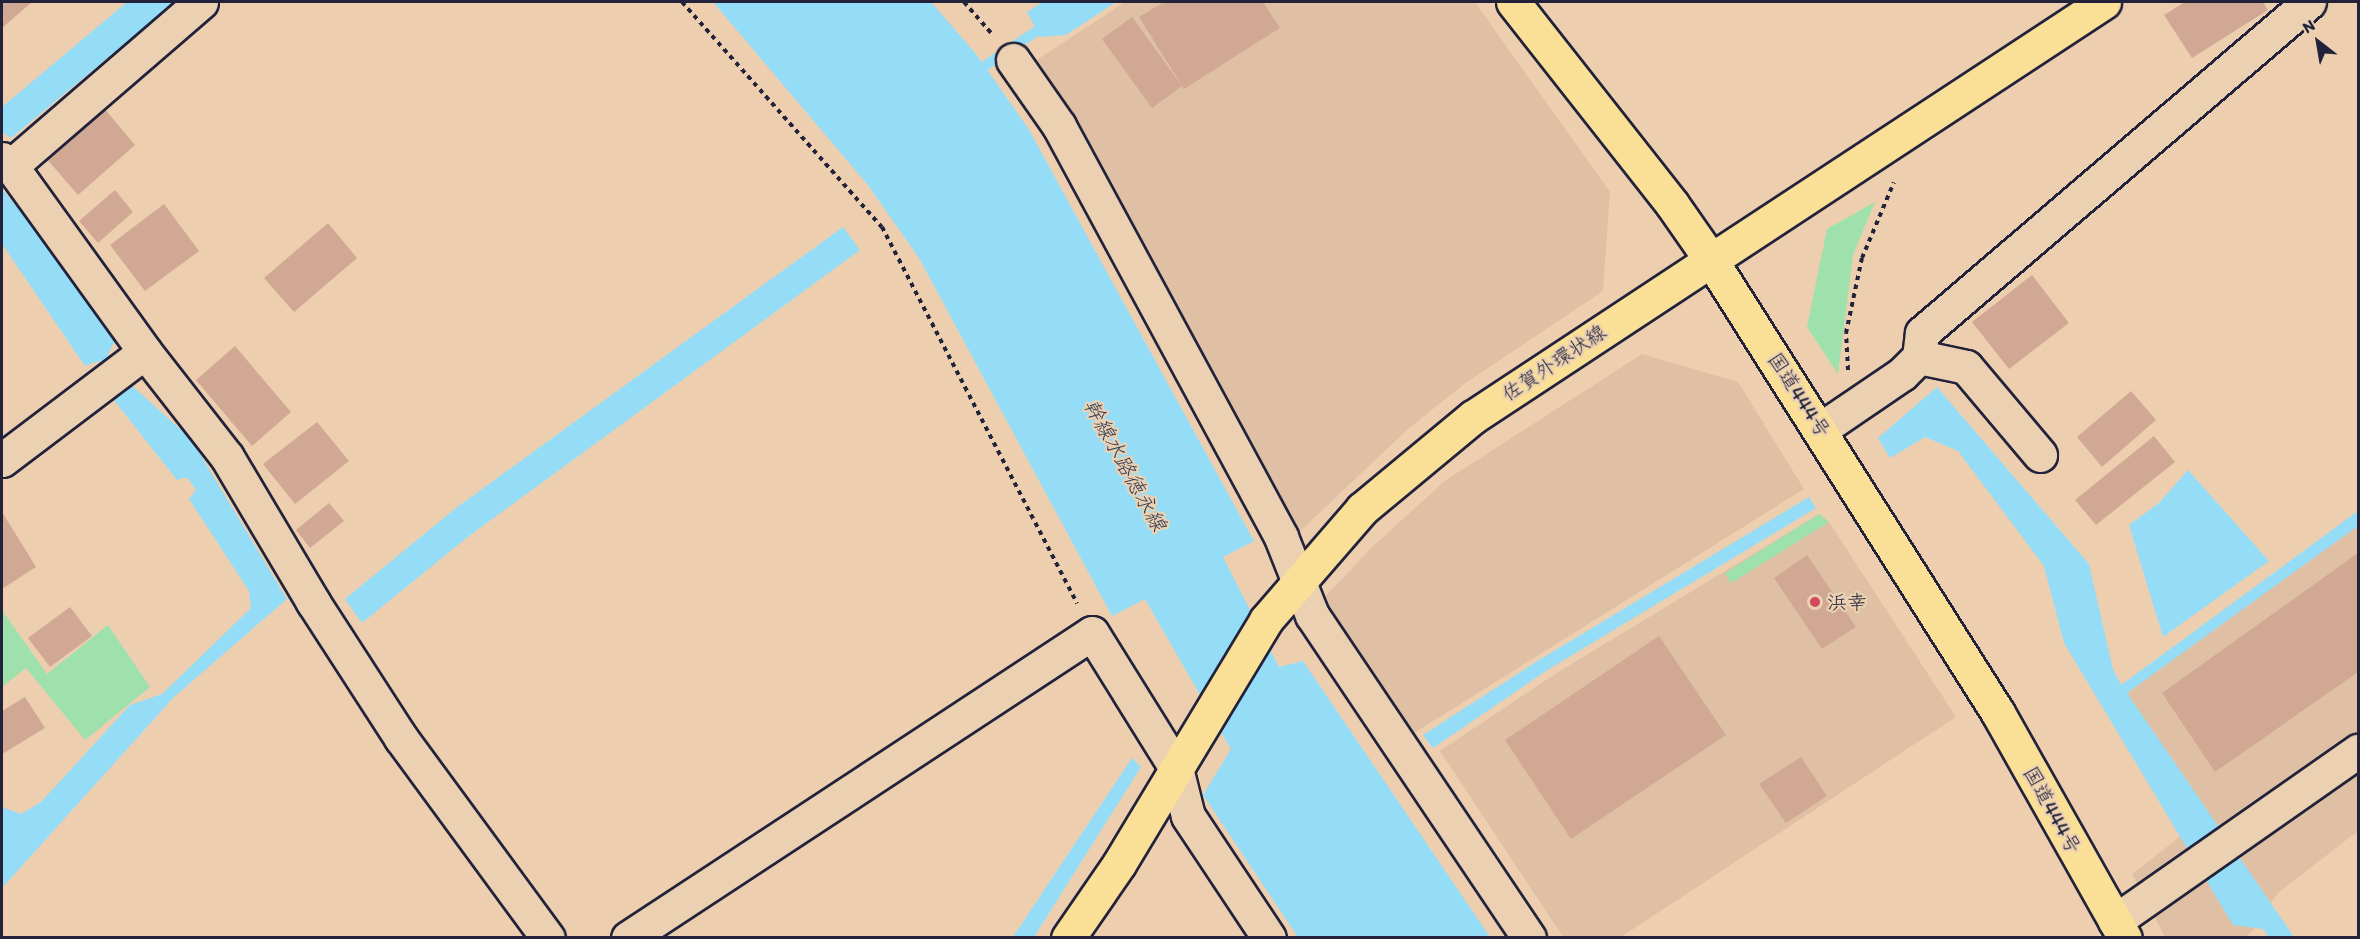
<!DOCTYPE html>
<meta charset="utf-8">
<style>
body{margin:0}
#map{position:relative;width:2360px;height:939px;overflow:hidden;background:#edcfb0;font-family:Itim,"Klee One",sans-serif}
div>[style]{position:absolute}
.built>*{inset:0;background:#e0c0a5}
.green>*{inset:0;background:#9ee1ac}
.water>*{inset:0;background:#95ddf7}
.stream>*{height:10px;margin:-5px;padding:0 5px;transform-origin:5px;border-radius:5px;background:#95ddf7}
.building>*{inset:0;background:#d0a893}
.path>*{height:4px;margin-top:-2px;transform-origin:0;background:repeating-linear-gradient(90deg,#22223b 0 4.5px,transparent 0 9px)}
.roads{filter:drop-shadow(2px 0 #22223b) drop-shadow(-2px 0 #22223b) drop-shadow(0 2px #22223b) drop-shadow(0 -2px #22223b)}
.minor>*{height:33px;margin:-16.5px;padding:0 16.5px;transform-origin:16.5px;border-radius:16.5px;background:#ebd1b2}
.major>*{height:33px;margin:-16.5px;padding:0 16.5px;transform-origin:16.5px;border-radius:16.5px;background:#fadf96}
.highway>*{height:33px;margin:-16.5px;padding:0 16.5px;transform-origin:16.5px;border-radius:16.5px;background:#fadf96}
.dots>*{width:16px;height:16px;translate:-50% -50%;box-sizing:border-box;border:3px solid #ebd1b2;border-radius:50%}
span{translate:-50% -50%;white-space:nowrap;text-align:center;line-height:1.15;-webkit-text-stroke:4.5px #ebd1b2;paint-order:stroke}
.street-label{font-size:20px;color:#22223b}
.poi-label{font-size:20px;color:#22223b}
.left{translate:0 -50%;text-align:left}
.water-label{font-size:21px;color:#333e57;font-style:italic}
.frame{position:absolute;inset:0;border:3px solid #22223b;pointer-events:none}
.north{position:absolute;left:2288px;top:12px;width:60px;height:60px;-webkit-text-stroke:4px #ebd1b2;paint-order:stroke;rotate:329deg;font-size:16px;font-weight:700;line-height:24px;text-align:center;color:#22223b}
.north::after{content:'';display:block;margin:auto;width:21px;height:27px;background:#22223b;clip-path:polygon(50% 0,100% 100%,50% 72%,0 100%)}
</style>
<div id="map">
<div class="built">
<div style="clip-path:polygon(1125px 2px,1475px 2px,1610px 192px,1603px 291px,1467px 382px,1408px 429px,1296px 535px,1029px 65px)"></div>
<div style="clip-path:polygon(1642px 354px,1738px 382px,1804px 489px,1411px 735px,1323px 599px,1372px 547px,1446px 480px)"></div>
<div style="clip-path:polygon(1819px 514px,1829px 522px,1956px 717px,1621px 937px,1563px 937px,1440px 751px,1555px 674px)"></div>
<div style="clip-path:polygon(2358px 518px,2358px 831px,2278px 893px,2251px 933px,2244px 937px,2165px 937px,2132px 874px,2195px 825px,2113px 697px)"></div>
</div>
<div class="green">
<div style="clip-path:polygon(1875px 202px,1853px 255px,1838px 374px,1807px 327px,1827px 229px)"></div>
<div style="clip-path:polygon(1819px 514px,1829px 522px,1731px 583px,1725px 573px)"></div>
<div style="clip-path:polygon(2px 610px,47px 674px,108px 625px,150px 687px,85px 740px,26px 668px,2px 687px)"></div>
</div>
<div class="water">
<div style="clip-path:polygon(127px 2px,175px 2px,11px 138px,2px 132px,2px 107px)"></div>
<div style="clip-path:polygon(713px 2px,931px 2px,976px 54px,1028px 128px,1254px 541px,1223px 557px,1279px 667px,1303px 661px,1490px 937px,1298px 937px,1203px 795px,1231px 749px,1145px 599px,1112px 616px,919px 258px,867px 184px)"></div>
<div style="clip-path:polygon(1043px 2px,1116px 2px,1066px 35px,1040px 37px,1027px 12px)"></div>
<div style="clip-path:polygon(2px 189px,52px 248px,115px 341px,108px 354px,129px 383px,191px 439px,287px 599px,174px 697px,2px 888px,2px 807px,21px 814px,41px 802px,130px 705px,162px 694px,251px 608px,249px 591px,189px 499px,196px 490px,187px 477px,177px 480px,113px 399px,118px 390px,98px 361px,85px 366px,2px 244px)"></div>
<div style="clip-path:polygon(843px 227px,860px 250px,469px 536px,362px 623px,345px 599px,456px 508px)"></div>
<div style="clip-path:polygon(1937px 387px,2089px 564px,2113px 669px,2121px 685px,2358px 511px,2358px 526px,2127px 693px,2294px 937px,2269px 937px,2263px 929px,2233px 925px,2064px 643px,2044px 566px,1958px 451px,1925px 437px,1890px 458px,1878px 438px)"></div>
<div style="clip-path:polygon(2188px 470px,2269px 561px,2163px 637px,2129px 525px,2159px 503px)"></div>
<div style="clip-path:polygon(1809px 497px,1816px 508px,1549px 669px,1433px 748px,1423px 735px,1539px 660px)"></div>
<div style="clip-path:polygon(1132px 758px,1141px 767px,1034px 937px,1013px 937px)"></div>
</div>
<div class="stream">
<div style="left:973px;top:74px;width:89px;rotate:-34deg"></div>
</div>
<div class="building">
<div style="clip-path:polygon(2px 2px,32px 2px,2px 28px)"></div>
<div style="clip-path:polygon(1164px 2px,1263px 2px,1280px 28px,1184px 89px,1139px 17px)"></div>
<div style="clip-path:polygon(2185px 2px,2263px 2px,2268px 10px,2192px 58px,2164px 15px)"></div>
<div style="clip-path:polygon(1132px 17px,1182px 86px,1152px 108px,1102px 39px)"></div>
<div style="clip-path:polygon(104px 108px,135px 145px,78px 195px,46px 158px)"></div>
<div style="clip-path:polygon(115px 190px,133px 212px,98px 243px,79px 221px)"></div>
<div style="clip-path:polygon(164px 204px,199px 251px,145px 291px,110px 245px)"></div>
<div style="clip-path:polygon(328px 223px,357px 258px,294px 312px,264px 278px)"></div>
<div style="clip-path:polygon(2032px 275px,2069px 323px,2009px 369px,1972px 322px)"></div>
<div style="clip-path:polygon(235px 346px,291px 412px,252px 446px,196px 380px)"></div>
<div style="clip-path:polygon(2131px 391px,2156px 420px,2102px 467px,2077px 437px)"></div>
<div style="clip-path:polygon(317px 422px,349px 461px,295px 504px,263px 464px)"></div>
<div style="clip-path:polygon(2154px 436px,2175px 462px,2096px 525px,2075px 500px)"></div>
<div style="clip-path:polygon(329px 503px,344px 521px,310px 548px,296px 530px)"></div>
<div style="clip-path:polygon(2px 512px,36px 567px,2px 589px)"></div>
<div style="clip-path:polygon(2358px 553px,2358px 672px,2215px 772px,2162px 693px)"></div>
<div style="clip-path:polygon(1807px 555px,1856px 627px,1822px 649px,1774px 578px)"></div>
<div style="clip-path:polygon(70px 607px,92px 636px,50px 667px,28px 638px)"></div>
<div style="clip-path:polygon(1659px 636px,1726px 735px,1571px 839px,1505px 740px)"></div>
<div style="clip-path:polygon(25px 697px,45px 728px,2px 754px,2px 711px)"></div>
<div style="clip-path:polygon(1801px 757px,1827px 796px,1786px 823px,1759px 784px)"></div>
</div>
<div class="path">
<div style="left:682px;top:2px;width:301px;rotate:48.4deg"></div>
<div style="left:882px;top:227px;width:424px;rotate:62.6deg"></div>
<div style="left:964px;top:2px;width:43px;rotate:48.8deg"></div>
<div style="left:1848px;top:370px;width:37px;rotate:-93deg"></div>
<div style="left:1846px;top:333px;width:77px;rotate:-78deg"></div>
<div style="left:1862px;top:258px;width:82px;rotate:-67.2deg"></div>
</div>
<div class="roads">
<div class="minor">
<div style="left:1013px;top:60px;width:80px;rotate:55.1deg"></div>
<div style="left:1059px;top:126px;width:467px;rotate:61.6deg"></div>
<div style="left:1281px;top:537px;width:84px;rotate:68.3deg"></div>
<div style="left:1312px;top:615px;width:389px;rotate:56.1deg"></div>
<div style="left:2px;top:159px;width:11px;rotate:38deg"></div>
<div style="left:11px;top:166px;width:251px;rotate:-40.8deg"></div>
<div style="left:11px;top:166px;width:229px;rotate:54.2deg"></div>
<div style="left:145px;top:352px;width:133px;rotate:52deg"></div>
<div style="left:227px;top:457px;width:169px;rotate:59.3deg"></div>
<div style="left:313px;top:602px;width:162px;rotate:57.1deg"></div>
<div style="left:401px;top:738px;width:248px;rotate:53.7deg"></div>
<div style="left:1919px;top:357px;width:48px;rotate:12deg"></div>
<div style="left:1966px;top:367px;width:115px;rotate:49.9deg"></div>
<div style="left:1821px;top:429px;width:98px;rotate:-34.2deg"></div>
<div style="left:1902px;top:374px;width:24px;rotate:-45deg"></div>
<div style="left:1919px;top:357px;width:24px;rotate:-83deg"></div>
<div style="left:1922px;top:333px;width:509px;rotate:-40.54deg"></div>
<div style="left:2px;top:460px;width:179px;rotate:-37.1deg"></div>
<div style="left:2115px;top:921px;width:297px;rotate:-35deg"></div>
<div style="left:628px;top:938px;width:555px;rotate:-33.32deg"></div>
<div style="left:1092px;top:633px;width:159px;rotate:58.1deg"></div>
<div style="left:1176px;top:768px;width:49px;rotate:76deg"></div>
<div style="left:1188px;top:816px;width:146px;rotate:56.4deg"></div>
</div>
<div class="major">
<div style="left:1068px;top:938px;width:90px;rotate:-55.4deg"></div>
<div style="left:1119px;top:864px;width:285px;rotate:-58.9deg"></div>
<div style="left:1266px;top:620px;width:147px;rotate:-49.1deg"></div>
<div style="left:1362px;top:509px;width:144px;rotate:-39.7deg"></div>
<div style="left:1473px;top:417px;width:285px;rotate:-33.4deg"></div>
<div style="left:1711px;top:260px;width:68px;rotate:-124.9deg"></div>
<div style="left:1672px;top:204px;width:257px;rotate:-128.2deg"></div>
</div>
<div class="highway">
<div style="left:2104px;top:2px;width:470px;rotate:146.7deg"></div>
<div style="left:1711px;top:260px;width:536px;rotate:57.64deg"></div>
<div style="left:1998px;top:713px;width:258px;rotate:60.6deg"></div>
</div>
</div>
<div class="dots">
<div style="left:1815px;top:602px;background:#d1495b"></div>
</div>
<div class="street-label">
<span style="left:1554px;top:363px;rotate:-34deg">佐賀外環状線</span>
<span style="left:1799px;top:395px;rotate:57deg">国道444号</span>
<span style="left:2052px;top:810px;rotate:61deg">国道444号</span>
</div>
<div class="poi-label">
<span class="left" style="left:1827px;top:602px">浜幸</span>
</div>
<div class="water-label">
<span style="left:1125px;top:465px;rotate:61deg">幹線水路徳永線</span>
</div>
<div class="frame"></div>
<div class="north">N</div>
</div>
